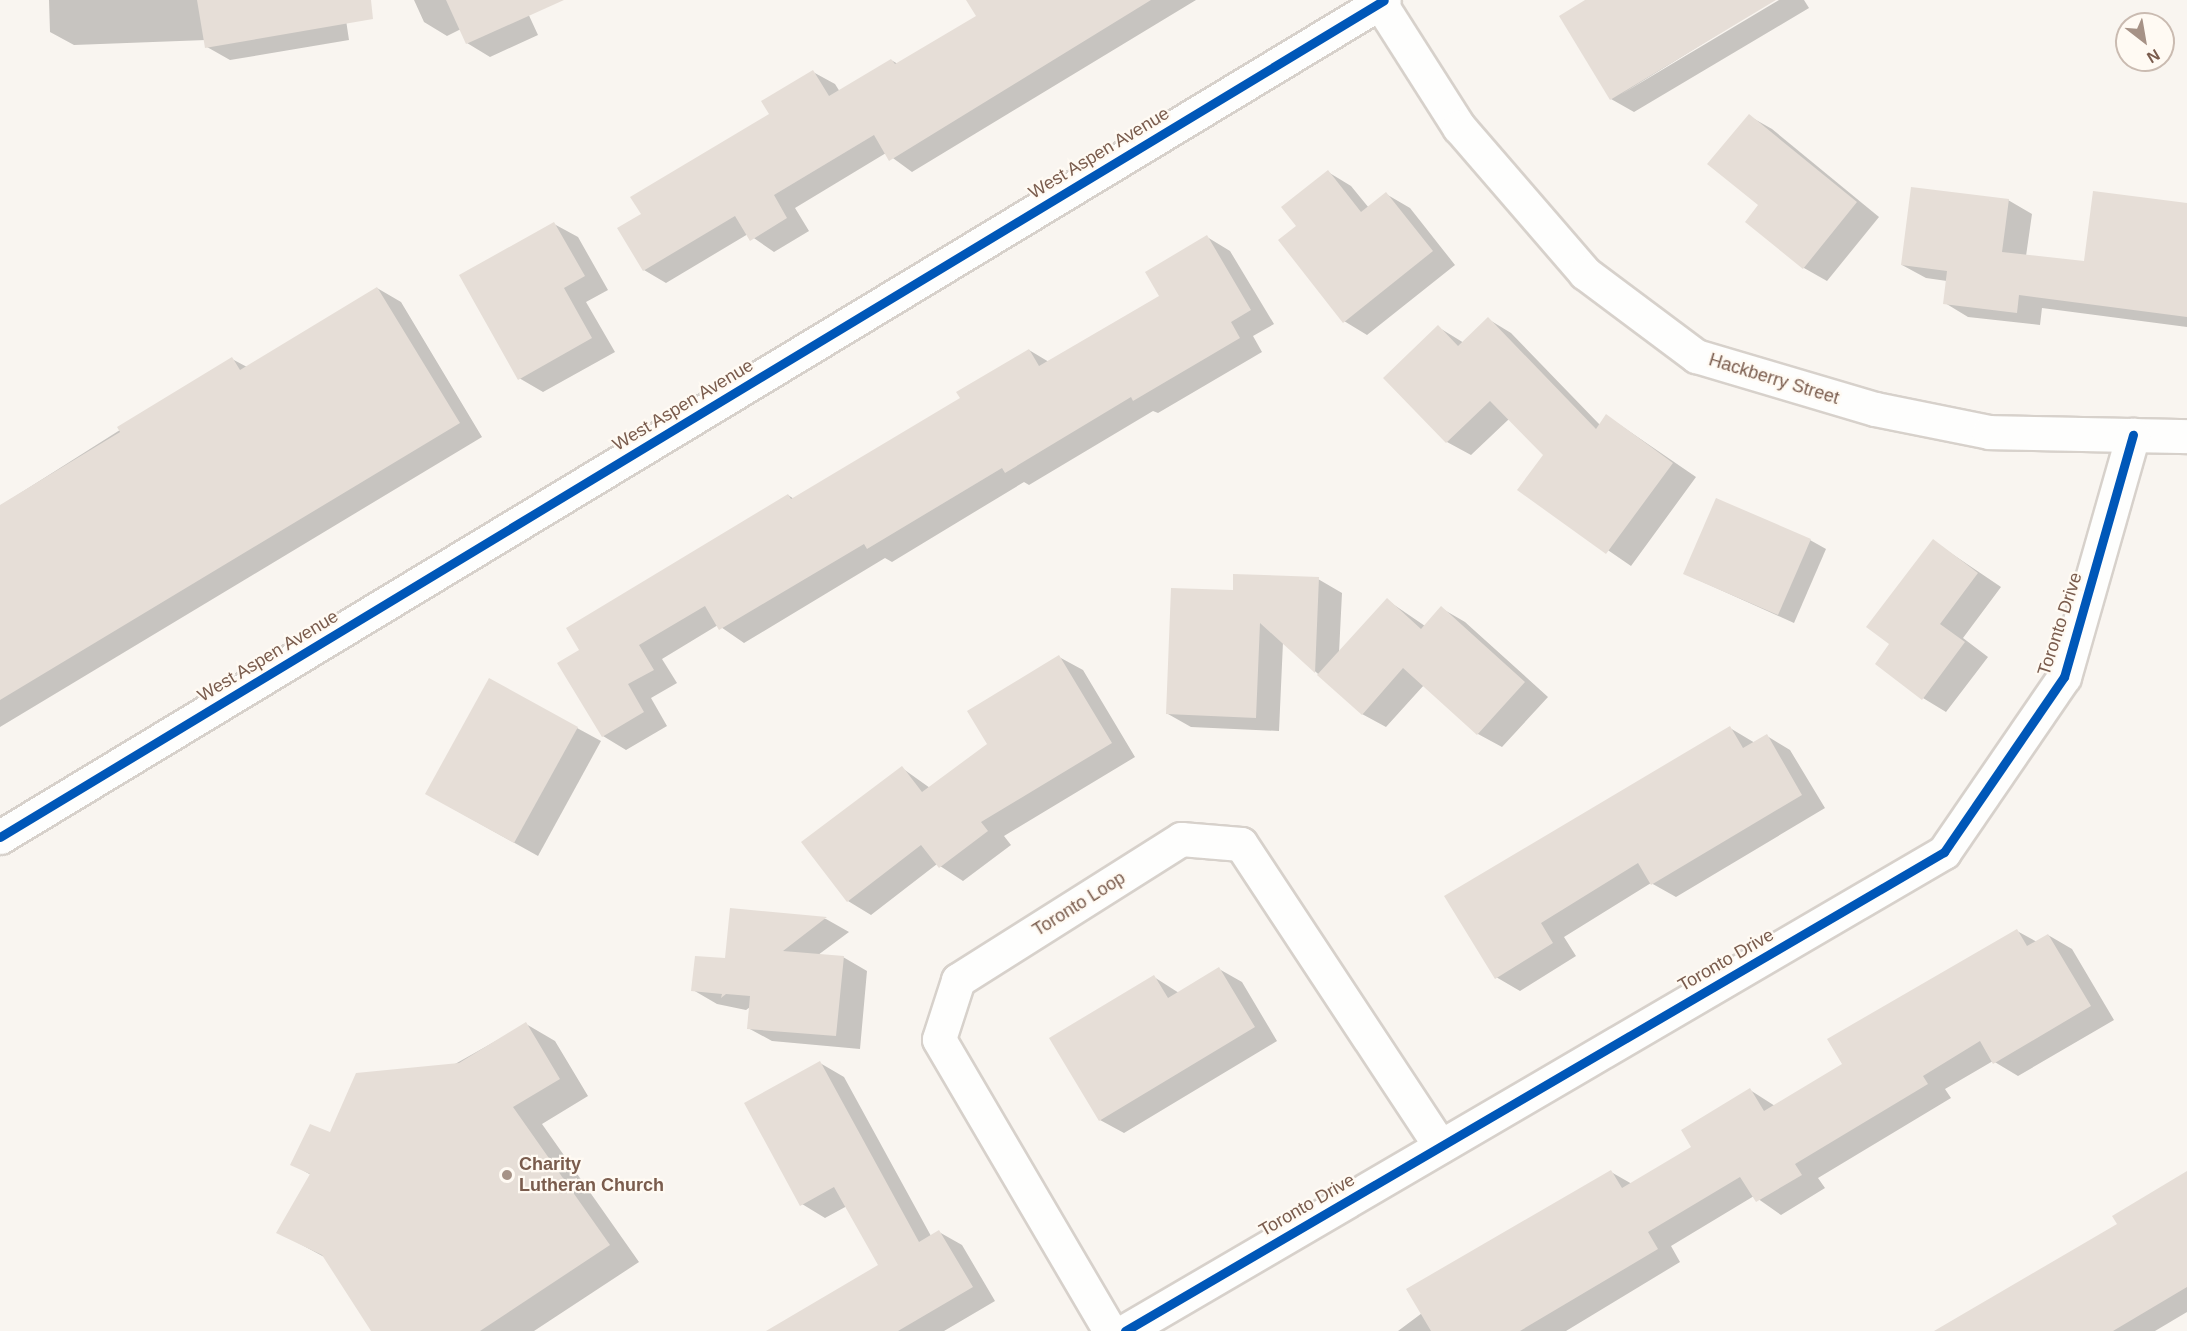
<!DOCTYPE html>
<style>
body{margin:0}
#map{position:relative;width:2187px;height:1331px;overflow:hidden;background:#f9f5f0;font-family:Arial,sans-serif}
div>[style]{position:absolute}
.shadow>*{inset:0;background:#0003}
.building>*{inset:0;background:#e6ded7}
.roads{filter:drop-shadow(2px 0 #d7d1cb) drop-shadow(-2px 0 #d7d1cb) drop-shadow(0 2px #d7d1cb) drop-shadow(0 -2px #d7d1cb)}
.street>*{height:33px;margin:-16.5px;padding:0 16.5px;transform-origin:16.5px;border-radius:16.5px;background:#fefefd}
.cycleway>*{height:9px;margin:-4.5px;padding:0 4.5px;transform-origin:4.5px;border-radius:4.5px;background:#0057b8}
.dots>*{width:16px;height:16px;translate:-50% -50%;box-sizing:border-box;border:3px solid #fffaf3;border-radius:50%}
span{translate:-50% -50%;white-space:nowrap;text-align:center;line-height:1.15;-webkit-text-stroke:4.5px #fffaf3;paint-order:stroke}
.street-label{font-size:18px;color:#7a5c4d}
.poi-label{font-size:18px;color:#7a5c4d;font-weight:700}
.left{translate:0 -50%;text-align:left}
.north{position:absolute;left:2115px;top:12px;width:60px;height:60px;box-sizing:border-box;background:#fffaf3;border:2px solid #cabbb1;border-radius:50%;rotate:149deg;font-size:16px;font-weight:700;line-height:24px;text-align:center;color:#7a5c4d}
.north::after{content:'';display:block;margin:auto;width:21px;height:27px;background:#a69286;clip-path:polygon(50% 0,100% 100%,50% 72%,0 100%)}
</style>
<div id="map">
<div class="shadow">
<div style="clip-path:polygon(49px 0,343px 0,349px 40px,230px 60px,207px 47px,206px 40px,74px 45px,50px 32px)"></div>
<div style="clip-path:polygon(414px 0,548px 0,526px 9px,538px 35px,490px 57px,467px 43px,461px 29px,447px 36px,424px 22px)"></div>
<div style="clip-path:polygon(968px 0,1196px 0,912px 172px,886px 153px,795px 208px,809px 231px,774px 252px,748px 234px,666px 283px,644px 270px,643px 215px,771px 114px,813px 72px,835px 84px,840px 92px,891px 60px,898px 64px,978px 16px)"></div>
<div style="clip-path:polygon(1588px 0,1773px 0,1620px 95px,1779px 0,1804px 0,1809px 8px,1634px 112px,1611px 99px)"></div>
<div style="clip-path:polygon(1749px 116px,1772px 129px,1879px 217px,1827px 281px,1804px 268px,1760px 205px)"></div>
<div style="clip-path:polygon(1328px 172px,1351px 186px,1369px 208px,1386px 194px,1410px 208px,1455px 265px,1367px 335px,1344px 321px,1298px 226px)"></div>
<div style="clip-path:polygon(2008px 200px,2032px 214px,2026px 256px,2085px 262px,2187px 205px,2187px 327px,2042px 308px,2040px 325px,1968px 317px,1945px 303px,1947px 281px,1926px 278px,1902px 265px)"></div>
<div style="clip-path:polygon(554px 224px,578px 237px,608px 290px,586px 302px,615px 352px,543px 392px,519px 378px)"></div>
<div style="clip-path:polygon(1207px 237px,1230px 251px,1274px 324px,1253px 336px,1262px 352px,1158px 413px,1153px 411px,1029px 485px,1024px 482px,892px 562px,885px 558px,744px 643px,718px 625px,662px 659px,677px 683px,651px 698px,667px 726px,626px 750px,603px 736px,581px 650px,788px 495px,794px 499px,962px 399px,1029px 350px,1049px 362px,1161px 296px)"></div>
<div style="clip-path:polygon(377px 288px,401px 302px,482px 437px,0 727px,0 506px,232px 359px,247px 367px)"></div>
<div style="clip-path:polygon(1488px 319px,1511px 333px,1600px 425px,1607px 416px,1696px 477px,1631px 566px,1519px 489px,1545px 455px,1509px 419px,1471px 455px,1447px 442px,1438px 327px,1464px 343px)"></div>
<div style="clip-path:polygon(1810px 540px,1826px 549px,1794px 623px,1685px 574px)"></div>
<div style="clip-path:polygon(1933px 541px,2001px 587px,1963px 638px,1988px 657px,1946px 712px,1923px 698px,1891px 644px)"></div>
<div style="clip-path:polygon(1318px 579px,1342px 593px,1339px 653px,1387px 600px,1425px 626px,1441px 608px,1465px 622px,1548px 697px,1502px 747px,1478px 734px,1424px 685px,1386px 727px,1362px 714px,1283px 642px,1279px 731px,1191px 727px,1168px 714px,1234px 592px)"></div>
<div style="clip-path:polygon(1059px 657px,1083px 670px,1135px 757px,1004px 836px,1011px 845px,963px 881px,937px 864px,871px 915px,848px 901px,902px 768px,930px 788px,989px 744px)"></div>
<div style="clip-path:polygon(577px 728px,601px 741px,538px 856px,450px 807px)"></div>
<div style="clip-path:polygon(1730px 728px,1755px 743px,1767px 736px,1790px 750px,1825px 808px,1676px 897px,1651px 883px,1564px 937px,1576px 956px,1520px 991px,1496px 977px,1446px 897px)"></div>
<div style="clip-path:polygon(731px 910px,826px 919px,849px 932px,818px 955px,843px 957px,867px 971px,860px 1049px,772px 1041px,748px 1028px,750px 1007px,746px 1010px,717px 1004px,693px 990px,726px 960px)"></div>
<div style="clip-path:polygon(2017px 931px,2037px 942px,2048px 935px,2072px 949px,2114px 1020px,2018px 1076px,1993px 1061px,1945px 1089px,1951px 1098px,1818px 1178px,1825px 1188px,1781px 1215px,1754px 1196px,1671px 1246px,1680px 1262px,1566px 1331px,1398px 1331px,1611px 1172px,1632px 1184px,1693px 1147px,1750px 1090px,1775px 1106px,1844px 1065px)"></div>
<div style="clip-path:polygon(1219px 969px,1242px 982px,1277px 1041px,1124px 1133px,1100px 1120px,1154px 977px,1179px 993px)"></div>
<div style="clip-path:polygon(526px 1024px,555px 1041px,588px 1096px,542px 1124px,639px 1262px,534px 1331px,373px 1331px,326px 1258px,278px 1232px,311px 1175px,292px 1164px,331px 1134px)"></div>
<div style="clip-path:polygon(820px 1063px,844px 1077px,931px 1236px,939px 1232px,962px 1245px,995px 1301px,944px 1331px,781px 1331px,880px 1266px,847px 1206px,825px 1218px,802px 1204px)"></div>
<div style="clip-path:polygon(2187px 1173px,2187px 1312px,2155px 1331px,1979px 1331px)"></div>
</div>
<div class="building">
<div style="clip-path:polygon(197px 0,371px 0,373px 19px,205px 48px)"></div>
<div style="clip-path:polygon(446px 0,564px 0,466px 44px)"></div>
<div style="clip-path:polygon(966px 0,1151px 0,889px 161px,874px 135px,774px 195px,787px 218px,750px 241px,735px 216px,643px 271px,617px 228px,641px 214px,630px 197px,769px 114px,761px 101px,813px 70px,829px 96px,891px 59px,895px 64px,976px 16px)"></div>
<div style="clip-path:polygon(1585px 0,1776px 0,1610px 100px,1559px 16px)"></div>
<div style="clip-path:polygon(1749px 114px,1857px 202px,1803px 269px,1745px 222px,1758px 205px,1707px 164px)"></div>
<div style="clip-path:polygon(1328px 170px,1361px 212px,1386px 192px,1433px 251px,1343px 323px,1278px 240px,1296px 226px,1281px 207px)"></div>
<div style="clip-path:polygon(1911px 187px,2009px 199px,2002px 252px,2084px 261px,2093px 191px,2187px 203px,2187px 317px,2019px 295px,2017px 313px,1943px 304px,1947px 271px,1901px 265px)"></div>
<div style="clip-path:polygon(554px 222px,585px 276px,564px 288px,592px 338px,518px 380px,459px 275px)"></div>
<div style="clip-path:polygon(1207px 235px,1251px 310px,1231px 322px,1240px 338px,1133px 401px,1131px 397px,1005px 473px,1002px 468px,867px 549px,864px 544px,719px 630px,705px 606px,639px 645px,654px 670px,628px 684px,644px 712px,602px 737px,557px 663px,579px 650px,566px 628px,788px 494px,791px 499px,960px 398px,956px 392px,1029px 349px,1039px 366px,1159px 296px,1145px 272px)"></div>
<div style="clip-path:polygon(377px 287px,460px 423px,0 700px,0 505px,120px 432px,117px 427px,232px 357px,240px 370px)"></div>
<div style="clip-path:polygon(1488px 317px,1596px 429px,1606px 414px,1673px 463px,1606px 554px,1517px 490px,1543px 455px,1490px 401px,1446px 443px,1383px 378px,1438px 325px,1458px 346px)"></div>
<div style="clip-path:polygon(1716px 498px,1811px 539px,1778px 615px,1683px 574px)"></div>
<div style="clip-path:polygon(1933px 539px,1978px 573px,1940px 624px,1965px 642px,1922px 700px,1875px 664px,1889px 644px,1866px 627px)"></div>
<div style="clip-path:polygon(1233px 574px,1319px 577px,1315px 673px,1260px 623px,1256px 718px,1166px 714px,1171px 588px,1233px 590px)"></div>
<div style="clip-path:polygon(1387px 598px,1421px 629px,1441px 606px,1525px 682px,1477px 735px,1403px 668px,1362px 715px,1317px 675px)"></div>
<div style="clip-path:polygon(1059px 655px,1112px 743px,981px 822px,988px 831px,939px 868px,921px 845px,847px 902px,801px 842px,902px 766px,922px 792px,987px 744px,967px 711px)"></div>
<div style="clip-path:polygon(489px 678px,578px 727px,514px 843px,425px 794px)"></div>
<div style="clip-path:polygon(1730px 726px,1743px 748px,1767px 734px,1802px 795px,1651px 885px,1638px 863px,1541px 923px,1553px 943px,1495px 979px,1444px 896px)"></div>
<div style="clip-path:polygon(730px 908px,827px 917px,783px 951px,844px 956px,836px 1036px,747px 1029px,750px 996px,726px 994px,721px 998px,722px 994px,691px 991px,695px 956px,725px 958px)"></div>
<div style="clip-path:polygon(2017px 929px,2027px 946px,2048px 934px,2091px 1006px,1993px 1064px,1980px 1041px,1923px 1076px,1928px 1084px,1795px 1164px,1802px 1175px,1756px 1202px,1740px 1177px,1648px 1232px,1658px 1249px,1520px 1331px,1431px 1331px,1406px 1289px,1611px 1170px,1622px 1188px,1691px 1147px,1681px 1130px,1750px 1088px,1764px 1111px,1842px 1064px,1827px 1039px)"></div>
<div style="clip-path:polygon(1219px 967px,1255px 1027px,1099px 1121px,1049px 1038px,1154px 975px,1168px 998px)"></div>
<div style="clip-path:polygon(526px 1022px,560px 1079px,513px 1107px,610px 1245px,480px 1331px,371px 1331px,322px 1255px,276px 1233px,310px 1174px,290px 1165px,310px 1124px,330px 1132px,356px 1073px,459px 1063px)"></div>
<div style="clip-path:polygon(820px 1061px,919px 1242px,939px 1230px,973px 1287px,898px 1331px,766px 1331px,878px 1265px,834px 1187px,800px 1206px,744px 1103px)"></div>
<div style="clip-path:polygon(2187px 1171px,2187px 1287px,2113px 1331px,1934px 1331px,2117px 1224px,2112px 1216px)"></div>
</div>
<div class="roads">
<div class="street">
<div style="left:1378px;top:0;width:151px;rotate:57.5deg"></div>
<div style="left:1459px;top:127px;width:193px;rotate:49.2deg"></div>
<div style="left:1585px;top:273px;width:139px;rotate:36.8deg"></div>
<div style="left:1696px;top:356px;width:187px;rotate:16.5deg"></div>
<div style="left:1875px;top:409px;width:116px;rotate:11.4deg"></div>
<div style="left:1989px;top:432px;width:198px;rotate:1.2deg"></div>
<div style="left:0;top:837px;width:1617px;rotate:-31.16deg"></div>
<div style="left:1110px;top:1331px;width:338px;rotate:-120.4deg"></div>
<div style="left:939px;top:1039px;width:62px;rotate:-72.1deg"></div>
<div style="left:958px;top:980px;width:264px;rotate:-32.3deg"></div>
<div style="left:1181px;top:839px;width:60px;rotate:4.8deg"></div>
<div style="left:1241px;top:844px;width:362px;rotate:56.6deg"></div>
<div style="left:1125px;top:1331px;width:949px;rotate:-30.32deg"></div>
<div style="left:1944px;top:852px;width:212px;rotate:-55.6deg"></div>
<div style="left:2064px;top:677px;width:252px;rotate:-74.1deg"></div>
</div>
</div>
<div class="cycleway">
<div style="left:0;top:837px;width:1617px;rotate:-31.16deg"></div>
<div style="left:1125px;top:1331px;width:949px;rotate:-30.32deg"></div>
<div style="left:1944px;top:852px;width:212px;rotate:-55.6deg"></div>
<div style="left:2064px;top:677px;width:252px;rotate:-74.1deg"></div>
</div>
<div class="dots">
<div style="left:507px;top:1175px;background:#a69286"></div>
</div>
<div class="street-label">
<span style="left:1099px;top:153px;rotate:-31deg">West Aspen Avenue</span>
<span style="left:1774px;top:379px;rotate:17deg">Hackberry Street</span>
<span style="left:683px;top:405px;rotate:-31deg">West Aspen Avenue</span>
<span style="left:2060px;top:624px;rotate:-72deg">Toronto Drive</span>
<span style="left:268px;top:656px;rotate:-31deg">West Aspen Avenue</span>
<span style="left:1079px;top:904px;rotate:-32deg">Toronto Loop</span>
<span style="left:1726px;top:960px;rotate:-30deg">Toronto Drive</span>
<span style="left:1307px;top:1205px;rotate:-30deg">Toronto Drive</span>
</div>
<div class="poi-label">
<span class="left" style="left:519px;top:1175px">Charity<br>Lutheran Church</span>
</div>
<div class="north">N</div>
</div>
